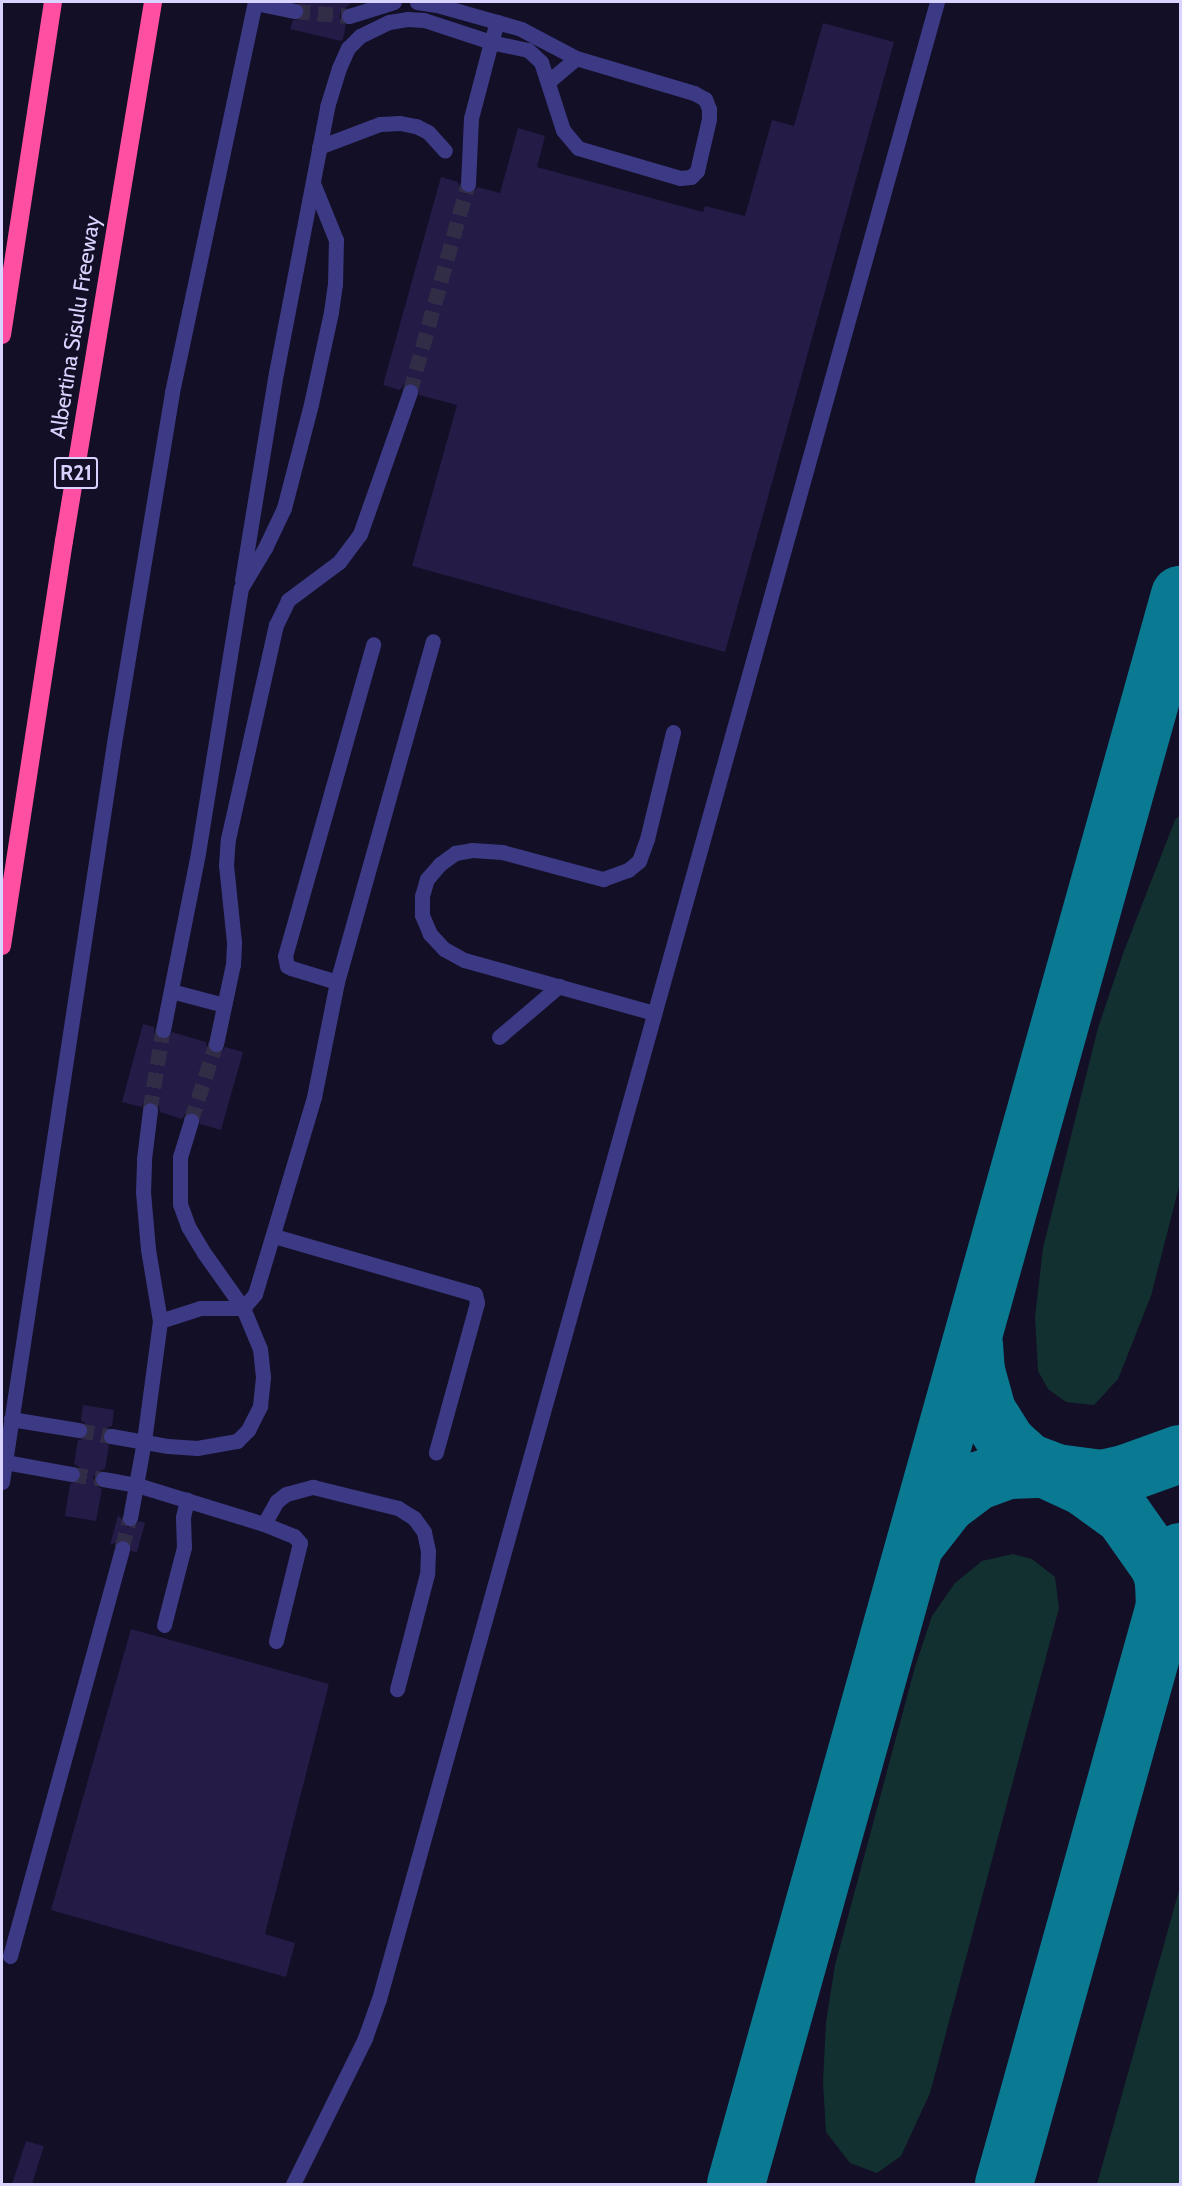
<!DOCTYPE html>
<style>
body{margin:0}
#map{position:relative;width:1182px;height:2186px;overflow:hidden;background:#130f26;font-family:Cabin,sans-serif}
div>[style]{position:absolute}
.green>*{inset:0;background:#12302f}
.taxiway>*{height:58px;margin:-29px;padding:0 29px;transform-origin:29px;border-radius:29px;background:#0a7a92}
.building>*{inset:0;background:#241b47}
.minor-tunnel>*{height:15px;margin-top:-7.5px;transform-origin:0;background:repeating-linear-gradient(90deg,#312d47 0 15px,transparent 0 23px)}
.minor>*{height:15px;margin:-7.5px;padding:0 7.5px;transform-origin:7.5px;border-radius:7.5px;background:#3d3a85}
.highway>*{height:18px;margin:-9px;padding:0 9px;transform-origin:9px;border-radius:9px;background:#ff4fa3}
span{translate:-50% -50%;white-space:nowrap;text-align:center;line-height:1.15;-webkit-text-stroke:4.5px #130f26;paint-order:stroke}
.shield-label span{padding:2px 4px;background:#130f26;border:2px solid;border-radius:4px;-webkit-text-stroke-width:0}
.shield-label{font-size:21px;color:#d9d4ff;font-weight:700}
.street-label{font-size:22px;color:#d9d4ff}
.frame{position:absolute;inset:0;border:3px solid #d9d4ff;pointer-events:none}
</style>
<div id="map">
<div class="green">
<div style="clip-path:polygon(1180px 815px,1180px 1183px,1151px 1296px,1118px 1379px,1094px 1405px,1066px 1402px,1048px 1389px,1038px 1371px,1035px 1317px,1043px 1248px,1098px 1028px,1124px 951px,1175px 820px)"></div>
<div style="clip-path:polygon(1013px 1554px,1032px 1559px,1055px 1577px,1059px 1608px,930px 2093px,901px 2156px,877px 2173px,850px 2163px,826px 2132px,823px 2082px,826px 2022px,835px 1965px,915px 1667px,932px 1616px,955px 1583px,982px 1561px)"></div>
<div style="clip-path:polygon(1180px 1887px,1180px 2184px,1097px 2184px)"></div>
</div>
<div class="taxiway">
<div style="left:974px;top:1344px;width:27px;rotate:86deg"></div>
<div style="left:976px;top:1371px;width:41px;rotate:74.6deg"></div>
<div style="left:987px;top:1411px;width:38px;rotate:58deg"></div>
<div style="left:1007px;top:1443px;width:28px;rotate:42deg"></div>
<div style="left:1028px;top:1462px;width:30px;rotate:21deg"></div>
<div style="left:1056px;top:1473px;width:46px;rotate:7.4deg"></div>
<div style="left:1102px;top:1479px;width:26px;rotate:-13deg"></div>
<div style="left:1127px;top:1473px;width:56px;rotate:-19.7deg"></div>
<div style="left:918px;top:1541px;width:47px;rotate:-51.9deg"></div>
<div style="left:947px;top:1504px;width:39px;rotate:-37deg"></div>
<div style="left:978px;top:1481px;width:32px;rotate:-20deg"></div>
<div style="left:1008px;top:1470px;width:37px;rotate:-2deg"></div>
<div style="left:1045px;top:1469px;width:43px;rotate:24.8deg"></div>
<div style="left:1084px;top:1487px;width:49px;rotate:35.9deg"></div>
<div style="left:1124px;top:1516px;width:62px;rotate:54.8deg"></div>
<div style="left:1160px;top:1567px;width:15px;rotate:74deg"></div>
<div style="left:1164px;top:1581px;width:27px;rotate:88deg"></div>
<div style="left:736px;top:2184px;width:1650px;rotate:-74.39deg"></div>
<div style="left:1004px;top:2184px;width:656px;rotate:-74.44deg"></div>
</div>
<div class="building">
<div style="clip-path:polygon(297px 2px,352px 2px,340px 13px,340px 19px,346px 25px,343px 39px,341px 41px,290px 29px,293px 20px,299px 20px,304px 13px,304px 7px)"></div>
<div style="clip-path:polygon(823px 23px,894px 42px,725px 652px,412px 566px,457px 405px,419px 395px,418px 386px,413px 383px,404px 384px,400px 390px,383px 385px,441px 177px,458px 182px,460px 189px,467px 194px,473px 192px,477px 187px,500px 193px,518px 128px,545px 136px,537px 167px,703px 212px,705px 206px,745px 216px,772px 120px,794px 126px)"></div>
<div style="clip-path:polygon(143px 1024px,154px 1027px,154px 1034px,161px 1039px,167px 1039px,172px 1032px,206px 1042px,207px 1048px,213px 1053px,220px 1053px,225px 1047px,243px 1052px,221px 1130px,200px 1124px,198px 1115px,193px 1112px,185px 1114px,182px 1119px,160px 1112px,159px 1106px,152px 1100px,146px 1101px,141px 1107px,122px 1102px)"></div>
<div style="clip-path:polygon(83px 1405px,114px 1410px,112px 1426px,104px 1429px,101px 1435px,104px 1443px,109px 1445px,105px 1469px,96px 1472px,93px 1478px,96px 1486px,102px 1489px,96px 1521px,65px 1516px,70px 1484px,79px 1481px,82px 1475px,79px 1467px,74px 1464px,78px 1440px,83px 1439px,88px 1432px,88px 1426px,81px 1420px)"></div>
<div style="clip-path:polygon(118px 1515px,128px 1527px,134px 1527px,139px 1521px,145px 1523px,137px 1552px,131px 1551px,129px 1542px,124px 1539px,110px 1545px)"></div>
<div style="clip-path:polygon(131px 1629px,329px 1684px,265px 1934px,295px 1943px,286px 1977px,51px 1910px)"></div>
<div style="clip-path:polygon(26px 2141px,44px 2146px,32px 2184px,12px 2184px)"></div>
</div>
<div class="minor-tunnel">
<div style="left:295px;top:11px;width:54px;rotate:5.3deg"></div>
<div style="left:410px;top:392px;width:216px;rotate:-74.4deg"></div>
<div style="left:150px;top:1110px;width:81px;rotate:-80.8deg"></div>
<div style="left:191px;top:1121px;width:81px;rotate:-72deg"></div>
<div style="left:79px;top:1430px;width:33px;rotate:11deg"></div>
<div style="left:72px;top:1474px;width:31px;rotate:9deg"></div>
<div style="left:122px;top:1548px;width:31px;rotate:-75deg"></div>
</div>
<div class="minor">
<div style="left:417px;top:2px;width:20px;rotate:9deg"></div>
<div style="left:437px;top:5px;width:62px;rotate:15.8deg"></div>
<div style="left:497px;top:22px;width:25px;rotate:16deg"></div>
<div style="left:521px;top:29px;width:62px;rotate:27.8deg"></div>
<div style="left:576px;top:58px;width:123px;rotate:16.5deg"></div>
<div style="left:694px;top:93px;width:13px;rotate:29deg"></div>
<div style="left:705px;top:99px;width:11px;rotate:68deg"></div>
<div style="left:709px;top:109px;width:10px;rotate:90deg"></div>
<div style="left:709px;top:119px;width:53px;rotate:103deg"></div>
<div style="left:697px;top:171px;width:8px;rotate:135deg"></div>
<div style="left:691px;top:177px;width:11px;rotate:175deg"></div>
<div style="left:680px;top:178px;width:106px;rotate:-163.6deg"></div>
<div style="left:578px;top:148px;width:23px;rotate:-130deg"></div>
<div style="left:563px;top:130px;width:71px;rotate:-107.9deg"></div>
<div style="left:541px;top:62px;width:18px;rotate:-137deg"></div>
<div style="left:528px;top:50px;width:38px;rotate:-168deg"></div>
<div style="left:491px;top:42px;width:21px;rotate:-73deg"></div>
<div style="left:255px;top:3px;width:41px;rotate:11.3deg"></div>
<div style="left:349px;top:16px;width:47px;rotate:-17.3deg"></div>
<div style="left:549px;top:81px;width:35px;rotate:-40deg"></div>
<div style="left:319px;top:147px;width:65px;rotate:-20.7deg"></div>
<div style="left:380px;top:124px;width:20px;rotate:-3deg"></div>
<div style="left:400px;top:123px;width:16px;rotate:11deg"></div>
<div style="left:416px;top:126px;width:13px;rotate:27deg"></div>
<div style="left:428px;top:132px;width:25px;rotate:48deg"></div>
<div style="left:242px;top:580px;width:210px;rotate:-80.7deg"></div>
<div style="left:276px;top:373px;width:271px;rotate:-79.1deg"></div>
<div style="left:327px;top:107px;width:41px;rotate:-72.9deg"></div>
<div style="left:339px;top:68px;width:22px;rotate:-66deg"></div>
<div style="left:348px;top:48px;width:17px;rotate:-45deg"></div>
<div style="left:360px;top:36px;width:32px;rotate:-26deg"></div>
<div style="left:389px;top:22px;width:18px;rotate:-9deg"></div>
<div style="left:407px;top:19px;width:17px;rotate:3deg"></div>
<div style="left:424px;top:20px;width:71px;rotate:18.2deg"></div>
<div style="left:491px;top:42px;width:79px;rotate:104.7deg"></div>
<div style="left:471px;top:118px;width:66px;rotate:92.6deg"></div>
<div style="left:337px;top:982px;width:48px;rotate:-163.1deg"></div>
<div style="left:291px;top:968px;width:4px;rotate:-153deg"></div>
<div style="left:287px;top:966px;width:10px;rotate:-101deg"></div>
<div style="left:285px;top:956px;width:324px;rotate:-74.2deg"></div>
<div style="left:171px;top:991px;width:55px;rotate:14.8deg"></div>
<div style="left:654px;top:1013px;width:197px;rotate:-164.4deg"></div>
<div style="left:464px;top:960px;width:23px;rotate:-151deg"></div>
<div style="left:444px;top:949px;width:21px;rotate:-133deg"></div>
<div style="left:430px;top:934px;width:21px;rotate:-113deg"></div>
<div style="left:422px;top:915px;width:19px;rotate:-90deg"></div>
<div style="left:422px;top:896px;width:18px;rotate:-74deg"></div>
<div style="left:427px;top:879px;width:20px;rotate:-49deg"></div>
<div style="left:440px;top:864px;width:19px;rotate:-36deg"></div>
<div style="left:455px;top:853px;width:17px;rotate:-10deg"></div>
<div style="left:472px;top:850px;width:30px;rotate:4deg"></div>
<div style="left:502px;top:852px;width:105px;rotate:15deg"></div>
<div style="left:603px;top:879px;width:27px;rotate:-20deg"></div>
<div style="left:628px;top:870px;width:14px;rotate:-39deg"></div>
<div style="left:639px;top:861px;width:23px;rotate:-70deg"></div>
<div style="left:647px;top:839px;width:110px;rotate:-76.3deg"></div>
<div style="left:163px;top:1030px;width:180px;rotate:-78.8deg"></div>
<div style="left:198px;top:853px;width:268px;rotate:-80.8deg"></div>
<div style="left:241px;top:588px;width:47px;rotate:-59deg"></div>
<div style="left:265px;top:548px;width:44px;rotate:-64.6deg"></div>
<div style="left:284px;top:508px;width:107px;rotate:-75.4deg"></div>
<div style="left:311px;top:404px;width:94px;rotate:-77.7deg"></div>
<div style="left:331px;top:312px;width:28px;rotate:-82deg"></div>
<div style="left:335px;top:284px;width:44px;rotate:-88.7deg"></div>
<div style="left:336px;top:240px;width:61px;rotate:-112deg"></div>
<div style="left:499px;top:1037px;width:79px;rotate:-40.4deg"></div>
<div style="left:216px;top:1044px;width:82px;rotate:-78deg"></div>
<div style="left:233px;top:964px;width:22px;rotate:-87deg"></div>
<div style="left:234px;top:942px;width:77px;rotate:-95.9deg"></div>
<div style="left:226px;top:865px;width:26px;rotate:-86deg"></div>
<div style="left:228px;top:839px;width:219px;rotate:-77.4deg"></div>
<div style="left:276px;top:625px;width:28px;rotate:-64deg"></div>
<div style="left:288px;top:600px;width:64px;rotate:-36.7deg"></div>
<div style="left:339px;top:562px;width:35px;rotate:-53deg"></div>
<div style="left:360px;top:534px;width:151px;rotate:-70.6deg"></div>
<div style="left:274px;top:1236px;width:209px;rotate:16.1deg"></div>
<div style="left:475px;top:1294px;width:9px;rotate:77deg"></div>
<div style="left:477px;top:1303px;width:155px;rotate:105.4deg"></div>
<div style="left:160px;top:1321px;width:42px;rotate:-18deg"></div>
<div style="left:200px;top:1308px;width:43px"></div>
<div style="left:243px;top:1308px;width:18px;rotate:-49deg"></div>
<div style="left:255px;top:1294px;width:206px;rotate:-73.3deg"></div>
<div style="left:314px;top:1097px;width:117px;rotate:-78.7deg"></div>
<div style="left:337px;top:982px;width:354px;rotate:-74.3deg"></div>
<div style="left:11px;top:1419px;width:69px;rotate:9.2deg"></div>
<div style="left:111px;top:1436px;width:58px;rotate:10deg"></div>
<div style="left:168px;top:1446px;width:29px;rotate:4deg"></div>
<div style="left:197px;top:1448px;width:41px;rotate:-9.9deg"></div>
<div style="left:237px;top:1441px;width:16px;rotate:-45deg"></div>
<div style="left:248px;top:1430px;width:27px;rotate:-63deg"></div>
<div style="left:260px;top:1406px;width:29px;rotate:-84deg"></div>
<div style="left:263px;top:1377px;width:28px;rotate:-96deg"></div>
<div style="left:260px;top:1349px;width:44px;rotate:-112.5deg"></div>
<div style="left:243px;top:1308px;width:67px;rotate:-125.3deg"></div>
<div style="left:204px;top:1253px;width:31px;rotate:-121deg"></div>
<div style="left:188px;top:1226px;width:23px;rotate:-110deg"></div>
<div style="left:180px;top:1204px;width:47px;rotate:-90deg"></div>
<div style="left:180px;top:1157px;width:38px;rotate:-73deg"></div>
<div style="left:5px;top:1462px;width:68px;rotate:10.2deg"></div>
<div style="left:103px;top:1479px;width:35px;rotate:10deg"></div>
<div style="left:137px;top:1485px;width:133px;rotate:17.1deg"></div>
<div style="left:264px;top:1524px;width:26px;rotate:-61deg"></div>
<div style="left:277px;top:1501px;width:11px;rotate:-38deg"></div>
<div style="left:286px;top:1494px;width:28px;rotate:-15deg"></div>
<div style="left:313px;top:1487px;width:88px;rotate:13.9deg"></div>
<div style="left:398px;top:1508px;width:19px;rotate:32deg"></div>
<div style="left:414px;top:1518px;width:17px;rotate:54deg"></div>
<div style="left:424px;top:1532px;width:19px;rotate:78deg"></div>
<div style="left:428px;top:1551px;width:23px;rotate:92deg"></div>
<div style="left:427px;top:1574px;width:119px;rotate:104.6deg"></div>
<div style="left:2px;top:1482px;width:747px;rotate:-81.38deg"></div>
<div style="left:114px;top:743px;width:356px;rotate:-80.6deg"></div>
<div style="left:172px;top:392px;width:399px;rotate:-78deg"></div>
<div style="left:130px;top:1518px;width:78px;rotate:-79.7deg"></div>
<div style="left:144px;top:1441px;width:121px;rotate:-82.4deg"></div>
<div style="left:160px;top:1321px;width:73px;rotate:-99.5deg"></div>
<div style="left:148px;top:1249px;width:57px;rotate:-95deg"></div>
<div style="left:143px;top:1192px;width:33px;rotate:-88deg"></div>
<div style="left:144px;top:1159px;width:49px;rotate:-83deg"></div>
<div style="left:264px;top:1524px;width:32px;rotate:22deg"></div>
<div style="left:294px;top:1536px;width:9px;rotate:49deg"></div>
<div style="left:300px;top:1543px;width:101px;rotate:103.8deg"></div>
<div style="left:164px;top:1625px;width:81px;rotate:-75.6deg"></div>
<div style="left:184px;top:1547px;width:30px;rotate:-92deg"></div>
<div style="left:183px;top:1517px;width:18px;rotate:-77deg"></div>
<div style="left:10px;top:1956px;width:423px;rotate:-74.6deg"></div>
<div style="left:293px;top:2184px;width:163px;rotate:-63.7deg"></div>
<div style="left:365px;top:2038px;width:41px;rotate:-70.3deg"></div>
<div style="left:379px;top:1999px;width:2073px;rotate:-74.39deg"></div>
</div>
<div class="highway">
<div style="left:2px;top:335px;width:337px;rotate:-81.3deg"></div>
<div style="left:2px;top:946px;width:410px;rotate:-81.3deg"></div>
<div style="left:64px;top:541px;width:546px;rotate:-80.62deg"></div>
</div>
<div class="shield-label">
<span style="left:76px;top:473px">R21</span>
</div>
<div class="street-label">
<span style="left:75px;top:327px;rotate:-81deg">Albertina Sisulu Freeway</span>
</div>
<div class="frame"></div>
</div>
